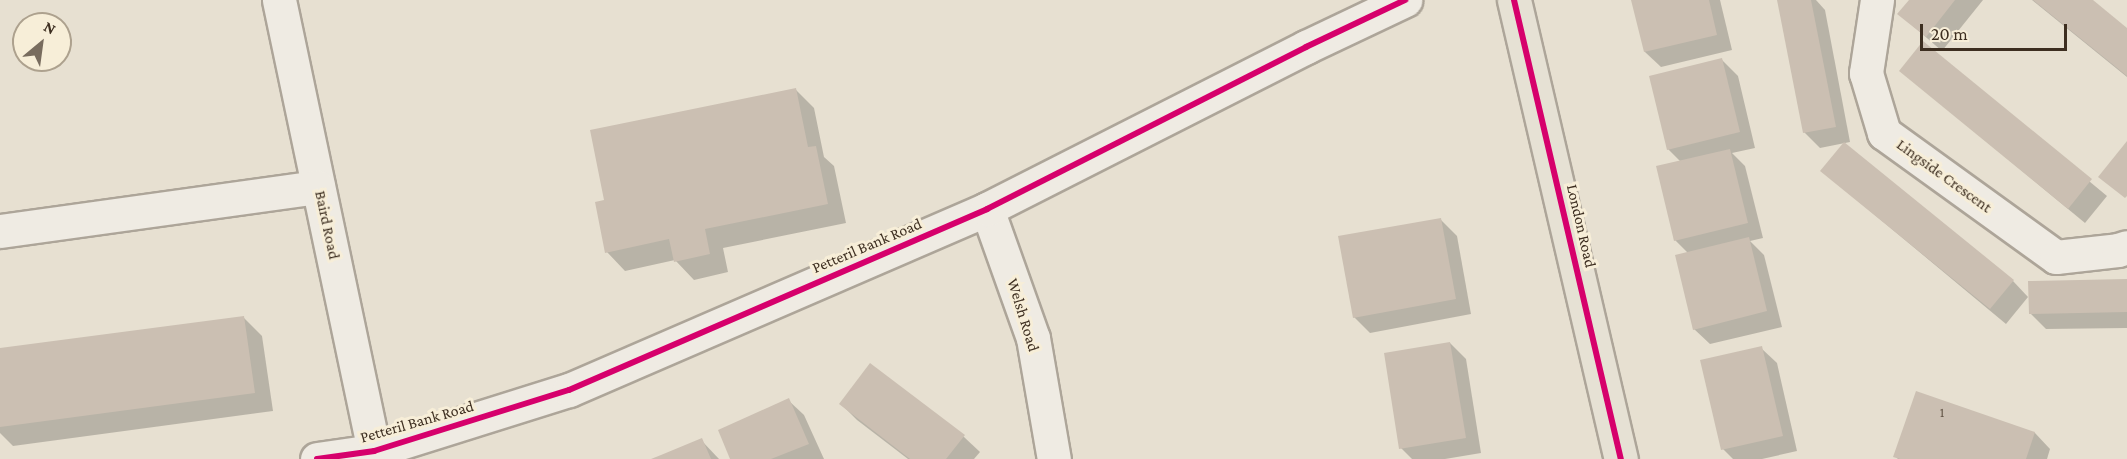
<!DOCTYPE html>
<style>
body{margin:0}
#map{position:relative;width:2127px;height:459px;overflow:hidden;background:#e7e0d1;font-family:"Crimson Pro",serif}
div>[style]{position:absolute}
.shadow>*{inset:0;background:#0003}
.building>*{inset:0;background:#cbbfb2}
.roads{filter:drop-shadow(2px 0 #ada599) drop-shadow(-2px 0 #ada599) drop-shadow(0 2px #ada599) drop-shadow(0 -2px #ada599)}
.minor>*{height:33px;margin:-16.5px;padding:0 16.5px;transform-origin:16.5px;border-radius:16.5px;background:#efebe3}
.major>*{height:33px;margin:-16.5px;padding:0 16.5px;transform-origin:16.5px;border-radius:16.5px;background:#e6e1d4}
.cycleway>*{height:6px;margin:-3px;padding:0 3px;transform-origin:3px;border-radius:3px;background:#d6006c}
span{translate:-50% -50%;white-space:nowrap;text-align:center;line-height:1.15;-webkit-text-stroke:6px #f7eed8;paint-order:stroke}
.number-label{font-size:14px;color:#605244}
.number-label span{-webkit-text-stroke-width:0}
.street-label{font-size:16px;color:#3d2e20}
.north{position:absolute;left:12px;top:12px;width:60px;height:60px;box-sizing:border-box;background:#f7eed8;border:2px solid #ada18e;border-radius:50%;rotate:29deg;font-size:16px;font-weight:700;line-height:24px;text-align:center;color:#3d2e20}
.north::after{content:'';display:block;margin:auto;width:21px;height:27px;background:#786c5e;clip-path:polygon(50% 0,100% 100%,50% 72%,0 100%)}
.scale{position:absolute;left:1920px;top:24px;width:147px;height:27px;box-sizing:border-box;border:3px solid #3d2e20;border-top:0;padding-left:8px;font-size:18px;line-height:21px;white-space:nowrap;color:#3d2e20;-webkit-text-stroke:4px #f7eed8;paint-order:stroke}
</style>
<div id="map">
<div class="shadow">
<div style="clip-path:polygon(1633px 0,1720px 0,1732px 50px,1661px 67px,1645px 52px)"></div>
<div style="clip-path:polygon(1779px 0,1816px 0,1825px 10px,1850px 142px,1820px 148px,1804px 132px)"></div>
<div style="clip-path:polygon(1911px 0,1983px 0,1942px 51px,1899px 14px)"></div>
<div style="clip-path:polygon(2032px 0,2090px 0,2127px 30px,2127px 77px)"></div>
<div style="clip-path:polygon(1923px 43px,2107px 196px,2085px 223px,1901px 71px)"></div>
<div style="clip-path:polygon(1722px 60px,1738px 76px,1755px 148px,1732px 153px,1745px 166px,1763px 238px,1750px 241px,1764px 255px,1782px 327px,1710px 344px,1694px 329px,1688px 253px,1675px 240px,1681px 162px,1668px 149px)"></div>
<div style="clip-path:polygon(796px 90px,814px 108px,824px 157px,834px 166px,846px 223px,723px 248px,728px 272px,694px 280px,675px 260px,625px 271px,607px 252px,606px 202px)"></div>
<div style="clip-path:polygon(1822px 171px,2013px 281px,2028px 297px,2006px 324px)"></div>
<div style="clip-path:polygon(1441px 220px,1457px 236px,1471px 314px,1370px 333px,1354px 317px)"></div>
<div style="clip-path:polygon(2127px 280px,2127px 328px,2046px 329px,2030px 313px)"></div>
<div style="clip-path:polygon(243px 317px,262px 336px,273px 411px,13px 446px,0 433px,0 349px)"></div>
<div style="clip-path:polygon(1450px 343px,1466px 359px,1481px 453px,1445px 459px,1412px 459px,1401px 448px)"></div>
<div style="clip-path:polygon(1761px 348px,1777px 363px,1797px 451px,1762px 459px,1733px 459px,1723px 449px)"></div>
<div style="clip-path:polygon(870px 365px,964px 437px,980px 452px,974px 459px,908px 459px,857px 420px,841px 404px)"></div>
<div style="clip-path:polygon(1917px 393px,2035px 433px,2050px 449px,2047px 459px,1898px 459px,1895px 456px)"></div>
<div style="clip-path:polygon(788px 400px,804px 415px,824px 459px,732px 459px)"></div>
<div style="clip-path:polygon(701px 440px,719px 459px,655px 459px)"></div>
</div>
<div class="building">
<div style="clip-path:polygon(1631px 0,1709px 0,1717px 35px,1644px 52px)"></div>
<div style="clip-path:polygon(1777px 0,1811px 0,1836px 127px,1803px 133px)"></div>
<div style="clip-path:polygon(1909px 0,1955px 0,1926px 37px,1897px 14px)"></div>
<div style="clip-path:polygon(2033px 0,2093px 0,2127px 28px,2127px 76px)"></div>
<div style="clip-path:polygon(1923px 41px,2092px 179px,2068px 209px,1899px 71px)"></div>
<div style="clip-path:polygon(1722px 58px,1740px 132px,1667px 150px,1649px 76px)"></div>
<div style="clip-path:polygon(796px 88px,808px 147px,816px 146px,828px 204px,705px 229px,710px 254px,674px 262px,669px 239px,605px 253px,595px 202px,604px 200px,590px 130px)"></div>
<div style="clip-path:polygon(2127px 141px,2127px 196px,2125px 198px,2098px 177px)"></div>
<div style="clip-path:polygon(1844px 142px,2014px 280px,1990px 309px,1820px 171px)"></div>
<div style="clip-path:polygon(1730px 149px,1748px 223px,1674px 241px,1656px 166px)"></div>
<div style="clip-path:polygon(1441px 218px,1456px 299px,1353px 318px,1338px 236px)"></div>
<div style="clip-path:polygon(1749px 237px,1767px 311px,1693px 330px,1675px 255px)"></div>
<div style="clip-path:polygon(2127px 279px,2127px 312px,2029px 314px,2028px 281px)"></div>
<div style="clip-path:polygon(244px 316px,255px 393px,0 427px,0 348px)"></div>
<div style="clip-path:polygon(1450px 342px,1466px 438px,1399px 449px,1384px 353px)"></div>
<div style="clip-path:polygon(1762px 346px,1783px 436px,1721px 450px,1700px 360px)"></div>
<div style="clip-path:polygon(870px 363px,965px 435px,946px 459px,910px 459px,839px 404px)"></div>
<div style="clip-path:polygon(1916px 391px,2035px 432px,2026px 459px,1900px 459px,1893px 457px)"></div>
<div style="clip-path:polygon(789px 398px,809px 444px,771px 459px,730px 459px,718px 430px)"></div>
<div style="clip-path:polygon(702px 438px,711px 459px,651px 459px,661px 455px)"></div>
</div>
<div class="roads">
<div class="minor">
<div style="left:279px;top:0;width:461px;rotate:78.1deg"></div>
<div style="left:1877px;top:0;width:74px;rotate:98.6deg"></div>
<div style="left:1866px;top:73px;width:63px;rotate:73.3deg"></div>
<div style="left:1884px;top:133px;width:212px;rotate:35.8deg"></div>
<div style="left:2056px;top:257px;width:62px;rotate:-6.4deg"></div>
<div style="left:2118px;top:250px;width:9px;rotate:-18deg"></div>
<div style="left:987px;top:209px;width:137px;rotate:70.4deg"></div>
<div style="left:1033px;top:338px;width:123px;rotate:80.2deg"></div>
<div style="left:0;top:231px;width:321px;rotate:-7.9deg"></div>
<div style="left:317px;top:459px;width:58px;rotate:-8deg"></div>
<div style="left:374px;top:451px;width:204px;rotate:-17.4deg"></div>
<div style="left:569px;top:390px;width:456px;rotate:-23.4deg"></div>
<div style="left:987px;top:209px;width:358px;rotate:-26.9deg"></div>
<div style="left:1306px;top:47px;width:110px;rotate:-25.4deg"></div>
</div>
<div class="major">
<div style="left:1514px;top:0;width:471px;rotate:76.9deg"></div>
</div>
</div>
<div class="cycleway">
<div style="left:1514px;top:0;width:471px;rotate:76.9deg"></div>
<div style="left:317px;top:459px;width:58px;rotate:-8deg"></div>
<div style="left:374px;top:451px;width:204px;rotate:-17.4deg"></div>
<div style="left:569px;top:390px;width:456px;rotate:-23.4deg"></div>
<div style="left:987px;top:209px;width:358px;rotate:-26.9deg"></div>
<div style="left:1306px;top:47px;width:110px;rotate:-25.4deg"></div>
</div>
<div class="number-label">
<span style="left:1942px;top:412px">1</span>
</div>
<div class="street-label">
<span style="left:1944px;top:176px;rotate:36deg">Lingside Crescent</span>
<span style="left:327px;top:225px;rotate:78deg">Baird Road</span>
<span style="left:1581px;top:226px;rotate:77deg">London Road</span>
<span style="left:867px;top:246px;rotate:-23deg">Petteril Bank Road</span>
<span style="left:1023px;top:315px;rotate:73deg">Welsh Road</span>
<span style="left:417px;top:422px;rotate:-16deg">Petteril Bank Road</span>
</div>
<div class="north">N</div>
<div class="scale">20 m</div>
</div>
